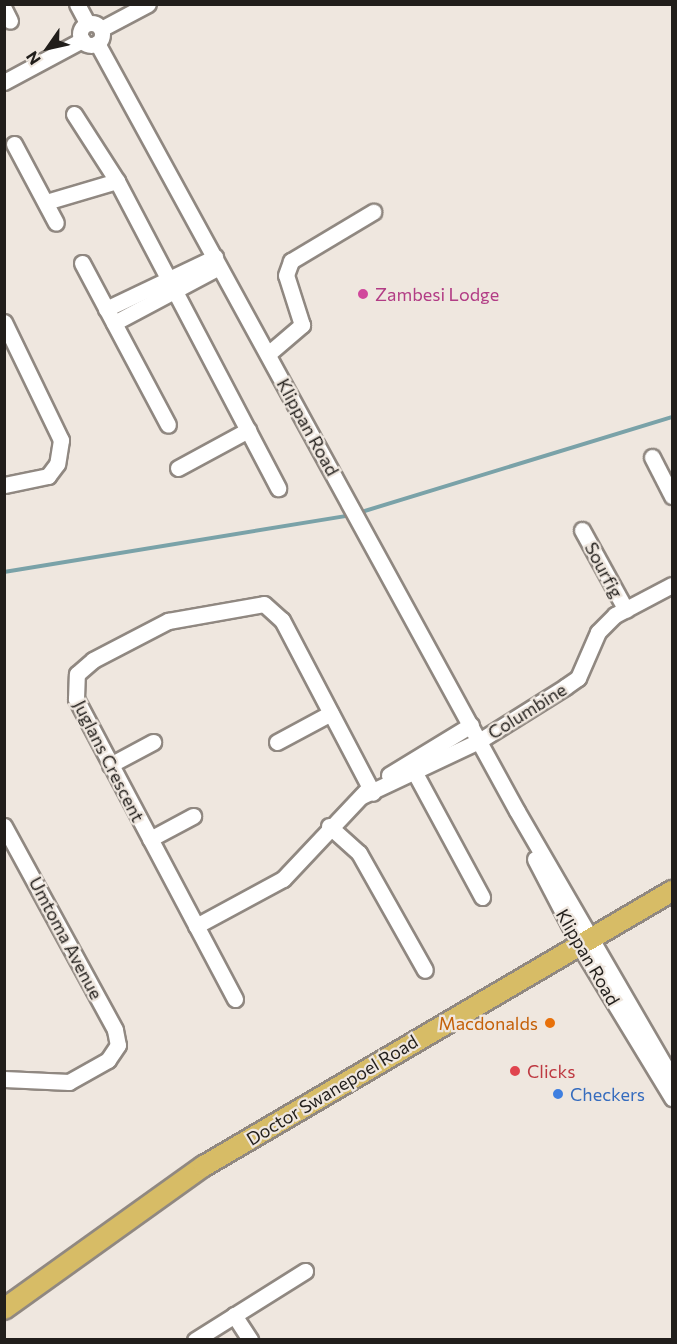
<!DOCTYPE html>
<style>
body{margin:0}
#map{position:relative;width:677px;height:1344px;overflow:hidden;background:#efe7df;font-family:Commissioner,sans-serif}
div>[style]{position:absolute}
.stream>*{height:4px;margin:-2px;padding:0 2px;transform-origin:2px;border-radius:2px;background:#7aa2a8}
.roads{filter:drop-shadow(2px 0 #908881) drop-shadow(-2px 0 #908881) drop-shadow(0 2px #908881) drop-shadow(0 -2px #908881)}
.minor>*{height:15px;margin:-7.5px;padding:0 7.5px;transform-origin:7.5px;border-radius:7.5px;background:#fff}
.minor>.ring{margin:-7.5px;padding:0;box-sizing:content-box;background:none;border:15px solid #fff;border-radius:50%}
.major>*{height:20px;margin:-10px;padding:0 10px;transform-origin:10px;border-radius:10px;background:#d7bc66}
.dots>*{width:16px;height:16px;translate:-50% -50%;box-sizing:border-box;border:3px solid #efe7df;border-radius:50%}
span{translate:-50% -50%;white-space:nowrap;text-align:center;line-height:1.15;-webkit-text-stroke:4.5px #efe7df;paint-order:stroke}
.hotel-label{font-size:18px;color:#b23c85}
.left{translate:0 -50%;text-align:left}
.street-label{font-size:18px;color:#211e1b}
.food-label{font-size:18px;color:#c56008}
.right{translate:-100% -50%;text-align:right}
.health-label{font-size:18px;color:#be3a42}
.shop-label{font-size:18px;color:#366cbe}
.frame{position:absolute;inset:0;border:6px solid #211e1b;pointer-events:none}
.north{position:absolute;left:18px;top:18px;width:60px;height:60px;-webkit-text-stroke:4px #efe7df;paint-order:stroke;rotate:236deg;font-size:16px;font-weight:700;line-height:24px;text-align:center;color:#211e1b}
.north::after{content:'';display:block;margin:auto;width:21px;height:27px;background:#211e1b;clip-path:polygon(50% 0,100% 100%,50% 72%,0 100%)}
</style>
<div id="map">
<div class="stream">
<div style="left:358px;top:513px;width:328px;rotate:-17deg"></div>
<div style="left:4px;top:572px;width:352px;rotate:-9.3deg"></div>
</div>
<div class="roads">
<div class="minor">
<div style="left:77px;top:4px;width:21px;rotate:62deg"></div>
<div style="left:4px;top:9px;width:13px;rotate:63deg"></div>
<div class="ring" style="left:80px;top:23px;width:7px;height:7px"></div>
<div style="left:101px;top:29px;width:53px;rotate:-28deg"></div>
<div style="left:97px;top:43px;width:875px;rotate:61.33deg"></div>
<div style="left:517px;top:811px;width:309px;rotate:59.9deg"></div>
<div style="left:4px;top:82px;width:89px;rotate:-28.3deg"></div>
<div style="left:74px;top:114px;width:80px;rotate:57.3deg"></div>
<div style="left:117px;top:181px;width:347px;rotate:62.3deg"></div>
<div style="left:14px;top:144px;width:89px;rotate:62deg"></div>
<div style="left:46px;top:202px;width:74px;rotate:-16.5deg"></div>
<div style="left:82px;top:263px;width:183px;rotate:62deg"></div>
<div style="left:106px;top:309px;width:121px;rotate:-25.5deg"></div>
<div style="left:4px;top:322px;width:131px;rotate:64.2deg"></div>
<div style="left:61px;top:440px;width:24px;rotate:99deg"></div>
<div style="left:57px;top:464px;width:15px;rotate:127deg"></div>
<div style="left:48px;top:476px;width:45px;rotate:168.4deg"></div>
<div style="left:114px;top:323px;width:115px;rotate:-28.1deg"></div>
<div style="left:268px;top:354px;width:45px;rotate:-40.5deg"></div>
<div style="left:302px;top:325px;width:52px;rotate:-107.7deg"></div>
<div style="left:286px;top:275px;width:15px;rotate:-70deg"></div>
<div style="left:291px;top:261px;width:96px;rotate:-30.9deg"></div>
<div style="left:652px;top:457px;width:44px;rotate:62.9deg"></div>
<div style="left:178px;top:468px;width:80px;rotate:-28.5deg"></div>
<div style="left:582px;top:530px;width:91px;rotate:61.2deg"></div>
<div style="left:277px;top:742px;width:61px;rotate:-28.2deg"></div>
<div style="left:110px;top:765px;width:49px;rotate:-28.1deg"></div>
<div style="left:415px;top:773px;width:141px;rotate:61.6deg"></div>
<div style="left:389px;top:775px;width:96px;rotate:-31.4deg"></div>
<div style="left:362px;top:796px;width:129px;rotate:-25.2deg"></div>
<div style="left:479px;top:741px;width:102px;rotate:-32.1deg"></div>
<div style="left:565px;top:687px;width:16px;rotate:-35deg"></div>
<div style="left:578px;top:678px;width:50px;rotate:-66.5deg"></div>
<div style="left:598px;top:632px;width:24px;rotate:-45deg"></div>
<div style="left:615px;top:615px;width:64px;rotate:-27.8deg"></div>
<div style="left:4px;top:826px;width:232px;rotate:61.4deg"></div>
<div style="left:115px;top:1030px;width:15px;rotate:79deg"></div>
<div style="left:118px;top:1045px;width:18px;rotate:124deg"></div>
<div style="left:108px;top:1060px;width:45px;rotate:150.6deg"></div>
<div style="left:69px;top:1082px;width:65px;rotate:-177.4deg"></div>
<div style="left:329px;top:826px;width:40px;rotate:42deg"></div>
<div style="left:359px;top:853px;width:134px;rotate:60.6deg"></div>
<div style="left:150px;top:839px;width:49px;rotate:-28.1deg"></div>
<div style="left:535px;top:859px;width:106px;rotate:62.5deg"></div>
<div style="left:584px;top:953px;width:170px;rotate:58.7deg"></div>
<div style="left:196px;top:926px;width:99px;rotate:-28.4deg"></div>
<div style="left:283px;top:879px;width:122px;rotate:-46.7deg"></div>
<div style="left:235px;top:999px;width:340px;rotate:-117.9deg"></div>
<div style="left:76px;top:699px;width:25px;rotate:-88deg"></div>
<div style="left:77px;top:674px;width:21px;rotate:-41deg"></div>
<div style="left:93px;top:660px;width:85px;rotate:-27.5deg"></div>
<div style="left:168px;top:621px;width:97px;rotate:-10deg"></div>
<div style="left:264px;top:604px;width:24px;rotate:42deg"></div>
<div style="left:282px;top:620px;width:195px;rotate:62.3deg"></div>
<div style="left:234px;top:1315px;width:30px;rotate:57deg"></div>
<div style="left:195px;top:1340px;width:130px;rotate:-32.1deg"></div>
</div>
<div class="major">
<div style="left:4px;top:1309px;width:246px;rotate:-35.6deg"></div>
<div style="left:204px;top:1166px;width:543px;rotate:-30.44deg"></div>
</div>
</div>
<div class="dots">
<div style="left:363px;top:294px;background:#d1479c"></div>
<div style="left:550px;top:1023px;background:#e8710a"></div>
<div style="left:515px;top:1071px;background:#e0444e"></div>
<div style="left:558px;top:1094px;background:#3f7fe0"></div>
</div>
<div class="hotel-label">
<span class="left" style="left:375px;top:294px">Zambesi Lodge</span>
</div>
<div class="street-label">
<span style="left:308px;top:427px;rotate:61deg">Klippan Road</span>
<span style="left:604px;top:570px;rotate:62deg">Sourfig</span>
<span style="left:527px;top:711px;rotate:-32deg">Columbine</span>
<span style="left:109px;top:761px;rotate:63deg">Juglans Crescent</span>
<span style="left:66px;top:938px;rotate:62deg">Umtoma Avenue</span>
<span style="left:588px;top:957px;rotate:60deg">Klippan Road</span>
<span style="left:332px;top:1090px;rotate:-31deg">Doctor Swanepoel Road</span>
</div>
<div class="food-label">
<span class="right" style="left:538px;top:1023px">Macdonalds</span>
</div>
<div class="health-label">
<span class="left" style="left:527px;top:1071px">Clicks</span>
</div>
<div class="shop-label">
<span class="left" style="left:570px;top:1094px">Checkers</span>
</div>
<div class="frame"></div>
<div class="north">N</div>
</div>
